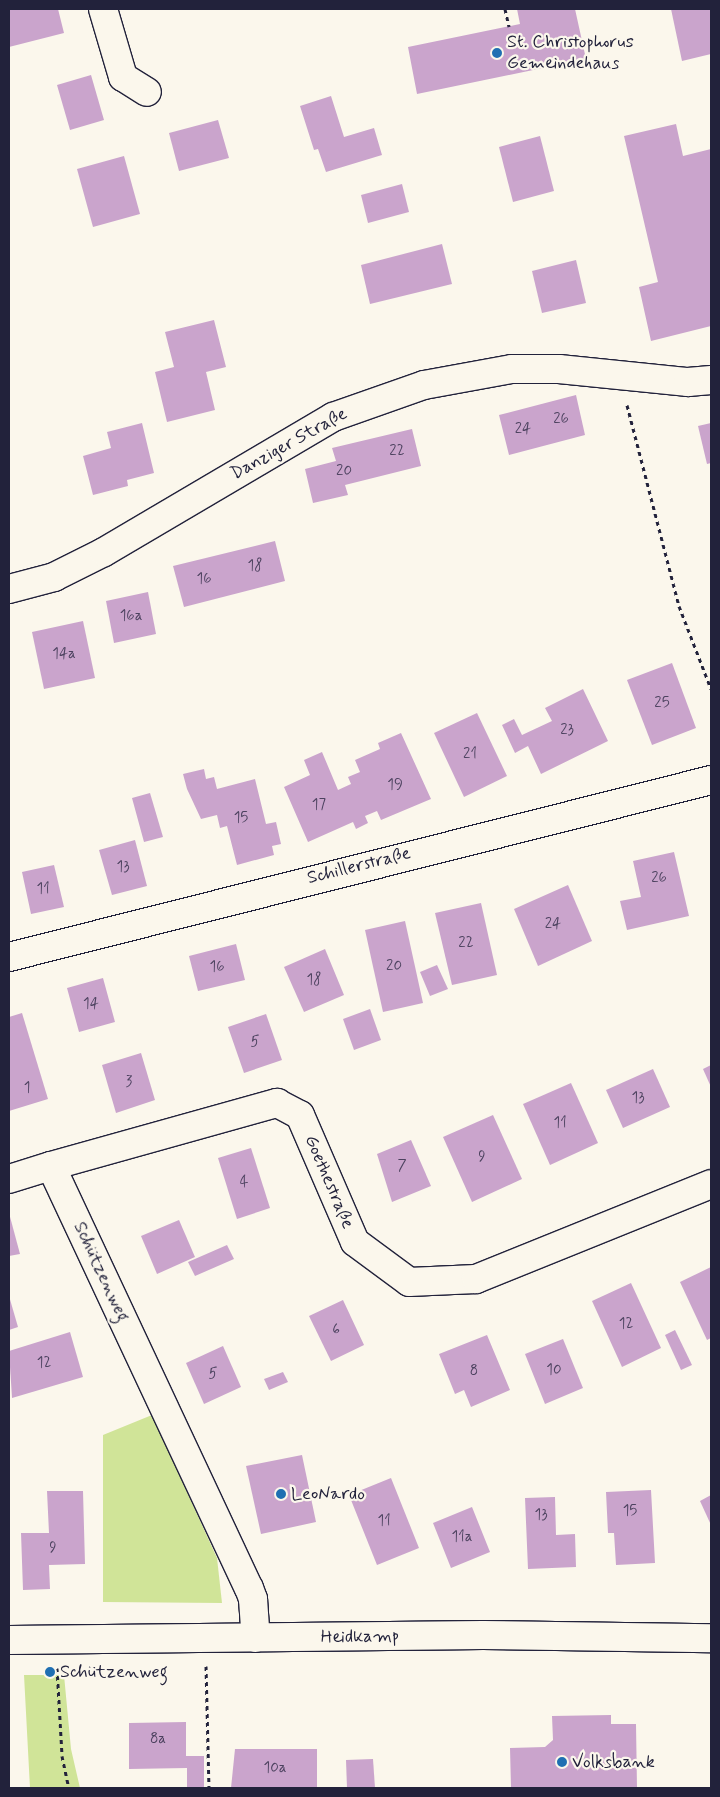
<!DOCTYPE html>
<meta charset="utf-8">
<style>
body{margin:0}
#map{position:relative;width:720px;height:1797px;overflow:hidden;background:#fbf7ec;font-family:Mynerve,sans-serif}
div>[style]{position:absolute}
.green>*{inset:0;background:#d0e498}
.building>*{inset:0;background:#caa4cc}
.path>*{height:3px;margin-top:-1.5px;transform-origin:0;background:repeating-linear-gradient(90deg,#22223b 0 4px,transparent 0 8px)}
.roads{filter:drop-shadow(1px 0 #22223b) drop-shadow(-1px 0 #22223b) drop-shadow(0 1px #22223b) drop-shadow(0 -1px #22223b)}
.minor>*{height:28px;margin:-14px;padding:0 14px;transform-origin:14px;border-radius:14px;background:#fbf7ec}
.secondary>*{height:28px;margin:-14px;padding:0 14px;transform-origin:14px;border-radius:14px;background:#fbf7ec}
.dots>*{width:14px;height:14px;translate:-50% -50%;box-sizing:border-box;border:2px solid #fbf7ec;border-radius:50%}
span{translate:-50% -50%;white-space:nowrap;text-align:center;line-height:1.15;-webkit-text-stroke:4.5px #fbf7ec;paint-order:stroke}
.number-label{font-size:15px;color:#4c425f}
.number-label span{-webkit-text-stroke-width:0}
.poi-label{font-size:18px;color:#22223b}
.left{translate:0 -50%;text-align:left}
.street-label{font-size:18px;color:#22223b}
.frame{position:absolute;inset:0;border:10px solid #22223b;pointer-events:none}
</style>
<div id="map">
<div class="green">
<div style="clip-path:polygon(152px 1415px,217px 1558px,222px 1603px,103px 1602px,103px 1435px)"></div>
<div style="clip-path:polygon(24px 1675px,64px 1675px,71px 1749px,80px 1788px,30px 1788px)"></div>
</div>
<div class="building">
<div style="clip-path:polygon(9px 9px,58px 9px,64px 33px,9px 47px)"></div>
<div style="clip-path:polygon(517px 9px,575px 9px,586px 59px,417px 94px,408px 47px,520px 24px)"></div>
<div style="clip-path:polygon(671px 9px,711px 9px,711px 54px,682px 61px)"></div>
<div style="clip-path:polygon(91px 75px,104px 120px,70px 130px,57px 85px)"></div>
<div style="clip-path:polygon(331px 96px,344px 137px,374px 128px,382px 155px,326px 172px,318px 149px,314px 150px,300px 106px)"></div>
<div style="clip-path:polygon(218px 120px,229px 158px,179px 171px,169px 133px)"></div>
<div style="clip-path:polygon(676px 124px,683px 156px,711px 149px,711px 326px,651px 341px,639px 287px,658px 282px,624px 136px)"></div>
<div style="clip-path:polygon(540px 136px,554px 191px,513px 202px,499px 147px)"></div>
<div style="clip-path:polygon(124px 156px,140px 214px,93px 227px,77px 169px)"></div>
<div style="clip-path:polygon(402px 184px,409px 212px,368px 223px,361px 195px)"></div>
<div style="clip-path:polygon(442px 244px,452px 284px,370px 304px,361px 265px)"></div>
<div style="clip-path:polygon(576px 260px,586px 303px,542px 313px,532px 271px)"></div>
<div style="clip-path:polygon(214px 320px,226px 367px,206px 372px,215px 410px,167px 422px,155px 372px,174px 367px,165px 332px)"></div>
<div style="clip-path:polygon(576px 395px,585px 435px,509px 455px,499px 415px)"></div>
<div style="clip-path:polygon(142px 423px,154px 473px,127px 480px,128px 486px,93px 495px,83px 456px,111px 448px,107px 432px)"></div>
<div style="clip-path:polygon(711px 423px,711px 463px,707px 464px,698px 426px)"></div>
<div style="clip-path:polygon(412px 429px,421px 466px,345px 485px,348px 495px,313px 503px,305px 469px,336px 461px,332px 448px)"></div>
<div style="clip-path:polygon(275px 541px,285px 581px,184px 607px,173px 566px)"></div>
<div style="clip-path:polygon(148px 592px,156px 634px,114px 643px,106px 601px)"></div>
<div style="clip-path:polygon(83px 621px,95px 678px,44px 689px,32px 632px)"></div>
<div style="clip-path:polygon(672px 663px,696px 728px,652px 745px,627px 680px)"></div>
<div style="clip-path:polygon(583px 689px,608px 741px,541px 774px,528px 746px,515px 753px,502px 725px,514px 719px,522px 735px,552px 721px,545px 708px)"></div>
<div style="clip-path:polygon(477px 713px,507px 776px,464px 797px,434px 733px)"></div>
<div style="clip-path:polygon(401px 733px,431px 799px,381px 820px,377px 811px,365px 816px,368px 823px,356px 829px,353px 822px,308px 842px,284px 787px,310px 775px,304px 760px,322px 752px,338px 790px,351px 784px,348px 777px,360px 772px,355px 760px,380px 749px,378px 743px)"></div>
<div style="clip-path:polygon(204px 769px,206px 779px,214px 777px,217px 789px,255px 779px,266px 824px,276px 822px,281px 844px,272px 846px,274px 855px,237px 865px,227px 826px,220px 828px,217px 815px,201px 819px,187px 789px,183px 774px)"></div>
<div style="clip-path:polygon(150px 793px,163px 837px,144px 842px,132px 798px)"></div>
<div style="clip-path:polygon(135px 840px,147px 886px,112px 895px,99px 850px)"></div>
<div style="clip-path:polygon(674px 852px,689px 916px,627px 930px,620px 901px,641px 897px,633px 861px)"></div>
<div style="clip-path:polygon(54px 865px,64px 907px,31px 914px,22px 872px)"></div>
<div style="clip-path:polygon(568px 885px,592px 941px,538px 966px,514px 909px)"></div>
<div style="clip-path:polygon(481px 903px,497px 975px,452px 985px,435px 913px)"></div>
<div style="clip-path:polygon(405px 921px,423px 1003px,383px 1012px,365px 930px)"></div>
<div style="clip-path:polygon(236px 944px,245px 980px,198px 991px,189px 956px)"></div>
<div style="clip-path:polygon(325px 949px,344px 995px,304px 1012px,284px 967px)"></div>
<div style="clip-path:polygon(437px 965px,448px 989px,430px 996px,420px 972px)"></div>
<div style="clip-path:polygon(103px 978px,115px 1022px,79px 1032px,67px 988px)"></div>
<div style="clip-path:polygon(370px 1009px,381px 1040px,354px 1050px,343px 1019px)"></div>
<div style="clip-path:polygon(22px 1013px,48px 1099px,9px 1111px,9px 1017px)"></div>
<div style="clip-path:polygon(266px 1014px,282px 1060px,244px 1073px,228px 1027px)"></div>
<div style="clip-path:polygon(141px 1053px,155px 1100px,116px 1113px,102px 1065px)"></div>
<div style="clip-path:polygon(711px 1065px,711px 1087px,703px 1069px)"></div>
<div style="clip-path:polygon(653px 1069px,670px 1107px,623px 1128px,606px 1090px)"></div>
<div style="clip-path:polygon(571px 1083px,598px 1143px,550px 1165px,523px 1104px)"></div>
<div style="clip-path:polygon(493px 1115px,522px 1179px,472px 1202px,443px 1137px)"></div>
<div style="clip-path:polygon(411px 1140px,431px 1186px,392px 1202px,377px 1154px)"></div>
<div style="clip-path:polygon(251px 1148px,270px 1208px,237px 1219px,218px 1158px)"></div>
<div style="clip-path:polygon(9px 1213px,20px 1254px,9px 1256px)"></div>
<div style="clip-path:polygon(179px 1220px,195px 1257px,157px 1274px,141px 1236px)"></div>
<div style="clip-path:polygon(227px 1245px,234px 1259px,195px 1276px,188px 1262px)"></div>
<div style="clip-path:polygon(711px 1267px,711px 1338px,707px 1340px,680px 1282px)"></div>
<div style="clip-path:polygon(631px 1283px,661px 1348px,622px 1367px,592px 1301px)"></div>
<div style="clip-path:polygon(9px 1296px,18px 1327px,9px 1330px)"></div>
<div style="clip-path:polygon(343px 1300px,364px 1345px,331px 1361px,309px 1316px)"></div>
<div style="clip-path:polygon(675px 1330px,692px 1365px,681px 1370px,665px 1335px)"></div>
<div style="clip-path:polygon(70px 1332px,83px 1377px,12px 1398px,9px 1351px)"></div>
<div style="clip-path:polygon(487px 1335px,510px 1390px,471px 1407px,464px 1390px,455px 1394px,439px 1354px)"></div>
<div style="clip-path:polygon(563px 1339px,583px 1388px,545px 1404px,525px 1354px)"></div>
<div style="clip-path:polygon(223px 1346px,241px 1387px,204px 1404px,186px 1363px)"></div>
<div style="clip-path:polygon(283px 1372px,288px 1382px,269px 1390px,264px 1379px)"></div>
<div style="clip-path:polygon(302px 1455px,316px 1522px,261px 1534px,246px 1466px)"></div>
<div style="clip-path:polygon(391px 1478px,419px 1548px,377px 1565px,349px 1495px)"></div>
<div style="clip-path:polygon(651px 1490px,655px 1563px,616px 1565px,614px 1533px,608px 1533px,606px 1492px)"></div>
<div style="clip-path:polygon(47px 1491px,83px 1491px,85px 1564px,49px 1565px,50px 1589px,23px 1590px,21px 1533px,49px 1533px)"></div>
<div style="clip-path:polygon(711px 1495px,711px 1525px,700px 1501px)"></div>
<div style="clip-path:polygon(555px 1497px,556px 1535px,575px 1534px,576px 1567px,528px 1569px,525px 1498px)"></div>
<div style="clip-path:polygon(472px 1507px,490px 1552px,451px 1568px,433px 1523px)"></div>
<div style="clip-path:polygon(611px 1715px,611px 1724px,636px 1724px,637px 1788px,511px 1788px,510px 1748px,545px 1747px,553px 1740px,552px 1716px)"></div>
<div style="clip-path:polygon(186px 1722px,186px 1756px,204px 1756px,204px 1787px,187px 1787px,187px 1768px,129px 1769px,129px 1723px)"></div>
<div style="clip-path:polygon(235px 1749px,317px 1749px,317px 1788px,231px 1788px)"></div>
<div style="clip-path:polygon(373px 1759px,375px 1788px,347px 1788px,346px 1760px)"></div>
</div>
<div class="path">
<div style="left:505px;top:9px;width:18px;rotate:77deg"></div>
<div style="left:627px;top:405px;width:208px;rotate:75.5deg"></div>
<div style="left:679px;top:606px;width:89px;rotate:68.9deg"></div>
<div style="left:206px;top:1666px;width:122px;rotate:88.6deg"></div>
<div style="left:57px;top:1668px;width:88px;rotate:86.7deg"></div>
<div style="left:62px;top:1756px;width:33px;rotate:78deg"></div>
</div>
<div class="roads">
<div class="minor">
<div style="left:103px;top:9px;width:71px;rotate:73.6deg"></div>
<div style="left:123px;top:77px;width:28px;rotate:32deg"></div>
<div style="left:9px;top:589px;width:47px;rotate:-14.9deg"></div>
<div style="left:54px;top:577px;width:56px;rotate:-26.6deg"></div>
<div style="left:104px;top:552px;width:266px;rotate:-30.5deg"></div>
<div style="left:333px;top:417px;width:96px;rotate:-19.4deg"></div>
<div style="left:424px;top:385px;width:89px;rotate:-10.3deg"></div>
<div style="left:512px;top:369px;width:47px"></div>
<div style="left:559px;top:369px;width:130px;rotate:5.8deg"></div>
<div style="left:688px;top:382px;width:23px;rotate:-5deg"></div>
<div style="left:9px;top:957px;width:724px;rotate:-14.15deg"></div>
<div style="left:51px;top:1166px;width:235px;rotate:-15.6deg"></div>
<div style="left:277px;top:1103px;width:26px;rotate:28deg"></div>
<div style="left:300px;top:1115px;width:138px;rotate:66.6deg"></div>
<div style="left:355px;top:1242px;width:67px;rotate:36.5deg"></div>
<div style="left:409px;top:1282px;width:67px;rotate:-2.6deg"></div>
<div style="left:476px;top:1279px;width:253px;rotate:-22deg"></div>
<div style="left:9px;top:1179px;width:44px;rotate:-17.2deg"></div>
<div style="left:51px;top:1166px;width:466px;rotate:64.9deg"></div>
<div style="left:249px;top:1588px;width:12px;rotate:70deg"></div>
<div style="left:253px;top:1599px;width:39px;rotate:86deg"></div>
</div>
<div class="secondary">
<div style="left:9px;top:1640px;width:474px;rotate:-0.6deg"></div>
<div style="left:483px;top:1635px;width:228px;rotate:0.8deg"></div>
</div>
</div>
<div class="dots">
<div style="left:497px;top:53px;background:#1f6fb2"></div>
<div style="left:281px;top:1494px;background:#1f6fb2"></div>
<div style="left:50px;top:1672px;background:#1f6fb2"></div>
<div style="left:562px;top:1762px;background:#1f6fb2"></div>
</div>
<div class="number-label">
<span style="left:561px;top:420px">26</span>
<span style="left:523px;top:430px">24</span>
<span style="left:397px;top:452px">22</span>
<span style="left:344px;top:472px">20</span>
<span style="left:255px;top:567px">18</span>
<span style="left:204px;top:580px">16</span>
<span style="left:131px;top:617px">16a</span>
<span style="left:64px;top:655px">14a</span>
<span style="left:662px;top:704px">25</span>
<span style="left:567px;top:731px">23</span>
<span style="left:470px;top:755px">21</span>
<span style="left:395px;top:786px">19</span>
<span style="left:319px;top:806px">17</span>
<span style="left:241px;top:819px">15</span>
<span style="left:123px;top:868px">13</span>
<span style="left:659px;top:879px">26</span>
<span style="left:43px;top:890px">11</span>
<span style="left:553px;top:925px">24</span>
<span style="left:466px;top:944px">22</span>
<span style="left:394px;top:967px">20</span>
<span style="left:217px;top:968px">16</span>
<span style="left:314px;top:981px">18</span>
<span style="left:91px;top:1005px">14</span>
<span style="left:255px;top:1043px">5</span>
<span style="left:129px;top:1083px">3</span>
<span style="left:27px;top:1089px">1</span>
<span style="left:638px;top:1099px">13</span>
<span style="left:560px;top:1124px">11</span>
<span style="left:482px;top:1158px">9</span>
<span style="left:402px;top:1167px">7</span>
<span style="left:244px;top:1183px">4</span>
<span style="left:626px;top:1325px">12</span>
<span style="left:336px;top:1331px">6</span>
<span style="left:44px;top:1364px">12</span>
<span style="left:554px;top:1371px">10</span>
<span style="left:474px;top:1372px">8</span>
<span style="left:213px;top:1375px">5</span>
<span style="left:630px;top:1512px">15</span>
<span style="left:541px;top:1516px">13</span>
<span style="left:384px;top:1522px">11</span>
<span style="left:462px;top:1538px">11a</span>
<span style="left:53px;top:1549px">9</span>
<span style="left:158px;top:1740px">8a</span>
<span style="left:275px;top:1769px">10a</span>
</div>
<div class="poi-label">
<span class="left" style="left:507px;top:53px">St. Christophorus<br>Gemeindehaus</span>
<span class="left" style="left:291px;top:1494px">LeoNardo</span>
<span class="left" style="left:60px;top:1672px">Schützenweg</span>
<span class="left" style="left:572px;top:1762px">Volksbank</span>
</div>
<div class="street-label">
<span style="left:289px;top:444px;rotate:-29deg">Danziger Straße</span>
<span style="left:359px;top:866px;rotate:-14deg">Schillerstraße</span>
<span style="left:329px;top:1182px;rotate:67deg">Goethestraße</span>
<span style="left:101px;top:1272px;rotate:65deg">Schützenweg</span>
<span style="left:360px;top:1637px;rotate:-1deg">Heidkamp</span>
</div>
<div class="frame"></div>
</div>
